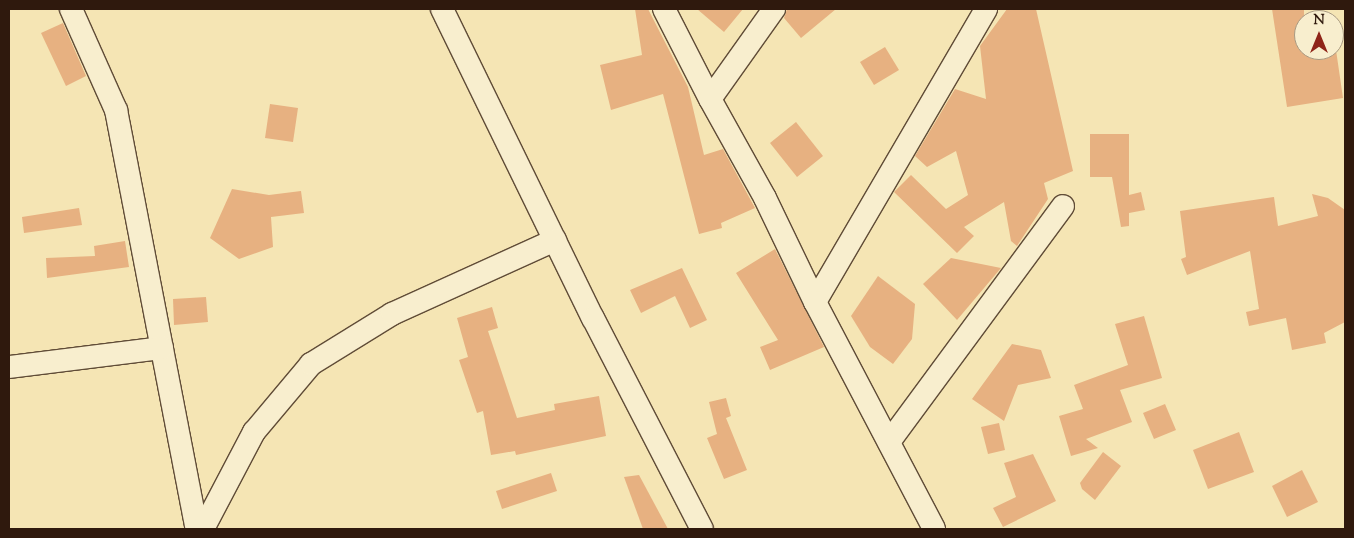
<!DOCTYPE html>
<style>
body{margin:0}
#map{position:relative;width:1354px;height:538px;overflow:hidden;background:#f5e5b4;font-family:"Sorts Mill Goudy",serif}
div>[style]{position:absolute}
.building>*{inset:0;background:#e7b181}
.roads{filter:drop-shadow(1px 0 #604c37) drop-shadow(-1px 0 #604c37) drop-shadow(0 1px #604c37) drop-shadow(0 -1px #604c37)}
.street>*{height:22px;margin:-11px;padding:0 11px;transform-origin:11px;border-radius:11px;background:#f8eece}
span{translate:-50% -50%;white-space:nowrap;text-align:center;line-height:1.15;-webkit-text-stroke:4px #f8eece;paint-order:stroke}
.frame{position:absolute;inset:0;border:10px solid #2f190d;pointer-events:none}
.north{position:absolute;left:1294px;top:10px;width:50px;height:50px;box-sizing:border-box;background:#f8eece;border:1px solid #a89981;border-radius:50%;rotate:0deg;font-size:14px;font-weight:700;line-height:20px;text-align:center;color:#2f190d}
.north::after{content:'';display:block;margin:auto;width:18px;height:22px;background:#8f2418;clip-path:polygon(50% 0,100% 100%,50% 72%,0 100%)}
</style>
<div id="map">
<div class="building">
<div style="clip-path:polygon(635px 9px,648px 9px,688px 87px,704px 155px,723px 149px,755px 208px,721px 223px,722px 228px,699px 234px,663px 94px,611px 110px,600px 65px,642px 55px)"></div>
<div style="clip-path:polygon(697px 9px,743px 9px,724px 32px)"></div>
<div style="clip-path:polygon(787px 9px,836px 9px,801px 38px,784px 18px)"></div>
<div style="clip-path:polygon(1007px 9px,1036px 9px,1073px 171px,1044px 183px,1048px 199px,1017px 246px,1011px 241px,1004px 202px,964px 227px,974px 236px,957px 253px,894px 192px,911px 175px,946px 209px,968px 195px,956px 151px,927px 167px,915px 156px,955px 89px,986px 99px,980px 46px)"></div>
<div style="clip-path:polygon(1272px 9px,1304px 9px,1304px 50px,1336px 50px,1343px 98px,1287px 107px)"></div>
<div style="clip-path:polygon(63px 23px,86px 76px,66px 86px,41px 33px)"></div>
<div style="clip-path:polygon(885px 47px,899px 70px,874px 85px,860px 62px)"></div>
<div style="clip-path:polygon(270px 104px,298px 108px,293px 142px,265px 138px)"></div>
<div style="clip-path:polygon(796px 122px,823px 156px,797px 177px,770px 143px)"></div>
<div style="clip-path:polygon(1090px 134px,1129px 134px,1129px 195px,1141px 192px,1145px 210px,1129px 213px,1129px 226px,1121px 227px,1112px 177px,1090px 177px)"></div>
<div style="clip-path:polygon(232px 189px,269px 195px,301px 191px,304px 213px,271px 217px,273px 247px,239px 259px,210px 238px)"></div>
<div style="clip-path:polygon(1312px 194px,1328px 198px,1345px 210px,1345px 322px,1324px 333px,1326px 343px,1292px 350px,1286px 318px,1249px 326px,1246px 312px,1259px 309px,1250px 251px,1187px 275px,1181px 259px,1186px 257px,1180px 211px,1274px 197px,1278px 226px,1318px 216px)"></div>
<div style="clip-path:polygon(79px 208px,82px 225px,24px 233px,22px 217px)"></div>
<div style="clip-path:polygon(125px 241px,129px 267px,47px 278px,46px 258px,95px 256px,94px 246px)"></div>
<div style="clip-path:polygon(775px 249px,824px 347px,770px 370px,760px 347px,778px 340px,736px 273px)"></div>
<div style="clip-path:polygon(951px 258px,1001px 268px,957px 320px,923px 284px)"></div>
<div style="clip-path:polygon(682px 268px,707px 320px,690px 328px,675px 296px,641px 313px,630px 290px)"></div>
<div style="clip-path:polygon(878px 276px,915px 304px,912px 339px,893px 364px,870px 347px,851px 316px)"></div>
<div style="clip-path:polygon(206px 297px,208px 322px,174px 325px,173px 299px)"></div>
<div style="clip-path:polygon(492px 307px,498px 328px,488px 331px,517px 418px,555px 410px,554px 404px,599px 396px,606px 436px,516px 455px,515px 451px,491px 455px,483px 411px,477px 413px,459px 360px,468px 357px,457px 318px)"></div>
<div style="clip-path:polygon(1144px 316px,1162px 378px,1120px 390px,1132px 422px,1086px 439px,1098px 448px,1071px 456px,1059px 416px,1083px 409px,1074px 385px,1128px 365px,1115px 324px)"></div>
<div style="clip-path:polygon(1012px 344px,1041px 350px,1051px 378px,1018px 385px,1004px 421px,972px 399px)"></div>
<div style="clip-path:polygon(726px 398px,731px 416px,726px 418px,747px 470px,724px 479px,707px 438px,717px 434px,709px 402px)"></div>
<div style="clip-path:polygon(1165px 404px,1176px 430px,1154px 439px,1143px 413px)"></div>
<div style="clip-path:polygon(999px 423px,1005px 450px,988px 454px,981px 427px)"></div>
<div style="clip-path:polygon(1239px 432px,1254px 472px,1208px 489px,1193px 450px)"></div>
<div style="clip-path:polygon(1103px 452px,1121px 466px,1095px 500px,1082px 489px,1080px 483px)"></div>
<div style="clip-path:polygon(1033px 454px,1056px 501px,1003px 527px,993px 508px,1016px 497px,1004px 463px)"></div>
<div style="clip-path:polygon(1302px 470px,1318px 502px,1287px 517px,1272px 486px)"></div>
<div style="clip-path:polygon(551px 473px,557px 491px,502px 509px,496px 491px)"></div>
<div style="clip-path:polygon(639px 475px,668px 529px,643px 529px,624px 477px)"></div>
</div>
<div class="roads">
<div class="street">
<div style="left:71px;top:9px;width:111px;rotate:66deg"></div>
<div style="left:116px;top:110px;width:427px;rotate:79.1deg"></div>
<div style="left:442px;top:9px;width:344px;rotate:64deg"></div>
<div style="left:593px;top:318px;width:237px;rotate:62.7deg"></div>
<div style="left:664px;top:9px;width:101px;rotate:62.9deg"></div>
<div style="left:774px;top:9px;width:110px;rotate:125.4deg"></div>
<div style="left:710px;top:99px;width:113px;rotate:60.9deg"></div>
<div style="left:765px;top:198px;width:115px;rotate:64.3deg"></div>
<div style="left:815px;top:302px;width:339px;rotate:-59.7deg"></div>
<div style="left:815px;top:302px;width:256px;rotate:62.3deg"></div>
<div style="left:9px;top:367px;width:154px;rotate:-7.1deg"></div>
<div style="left:889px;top:442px;width:293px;rotate:-53.6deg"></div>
<div style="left:203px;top:529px;width:110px;rotate:-62.3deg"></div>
<div style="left:254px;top:432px;width:89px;rotate:-50deg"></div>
<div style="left:311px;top:364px;width:95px;rotate:-31.7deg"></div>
<div style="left:392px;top:314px;width:179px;rotate:-24.4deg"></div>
</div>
</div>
<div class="frame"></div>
<div class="north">N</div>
</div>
